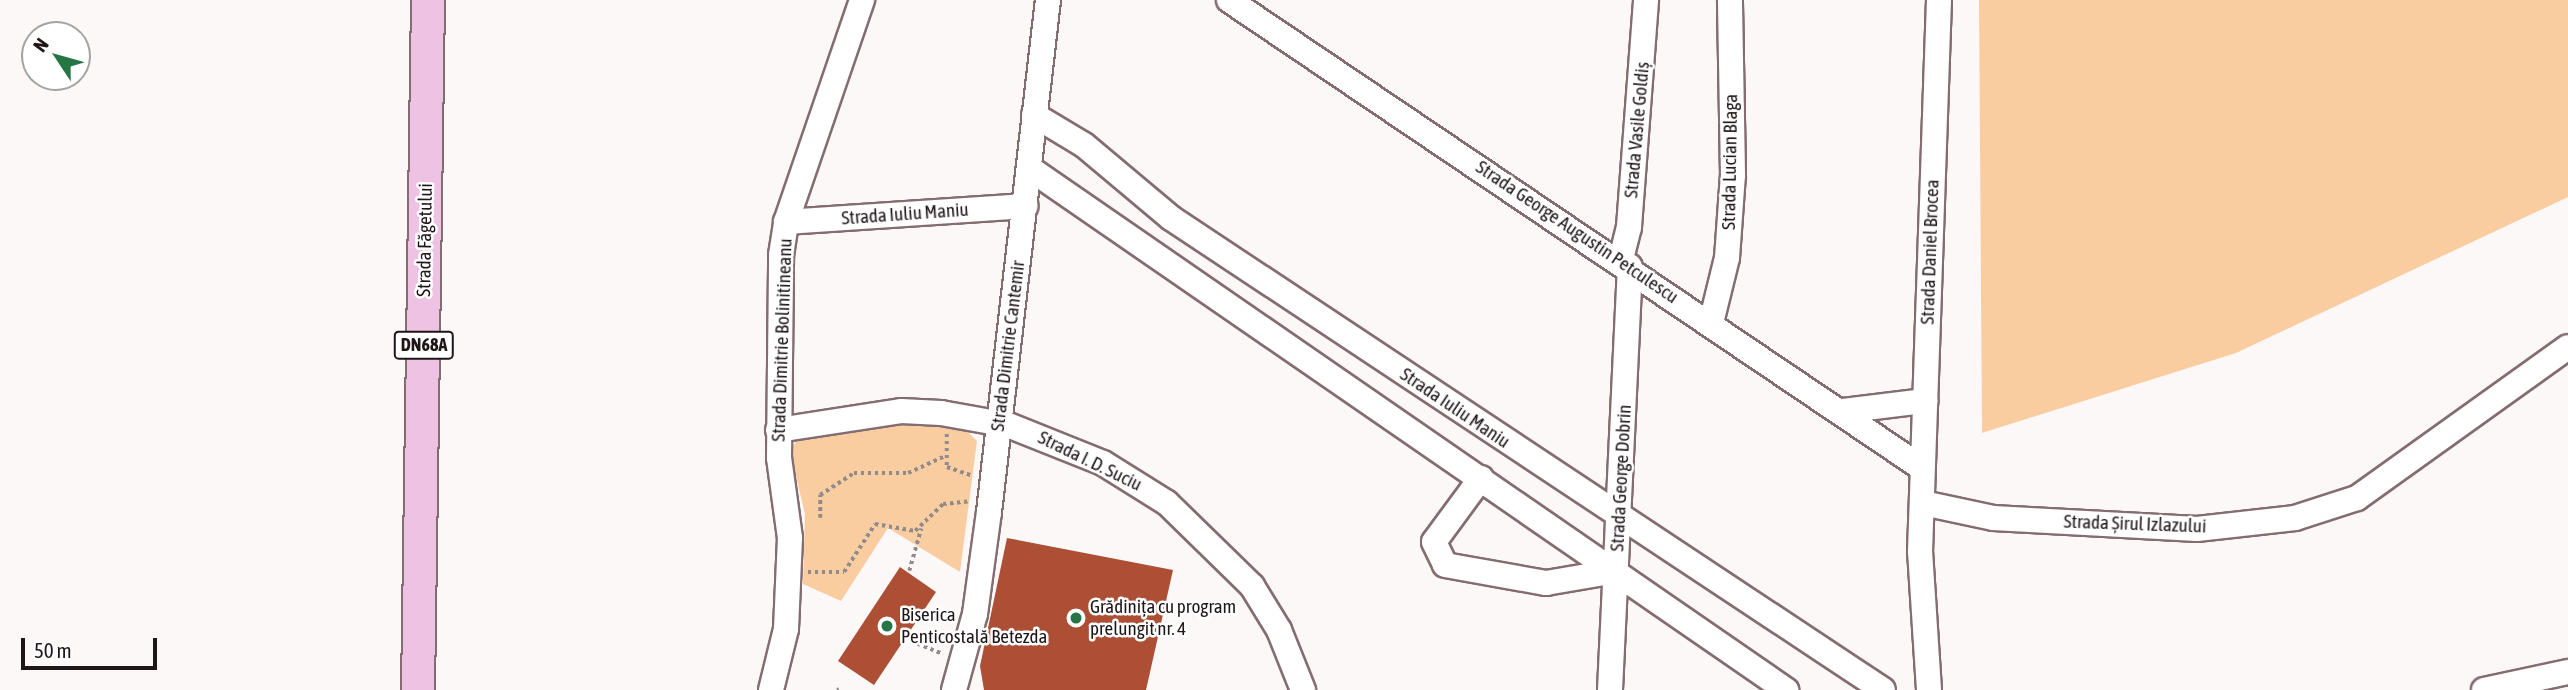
<!DOCTYPE html>
<meta charset="utf-8">
<style>
body{margin:0}
#map{position:relative;width:2568px;height:690px;overflow:hidden;background:#fdf8f8;font-family:"Asap Condensed",sans-serif}
div>[style]{position:absolute}
.green>*{inset:0;background:#facda1}
.building>*{inset:0;background:#ad4f35}
.path>*{height:3.5px;margin-top:-1.75px;transform-origin:0;background:repeating-linear-gradient(90deg,#928b8b 0 3.5px,transparent 0 7px)}
.roads{filter:drop-shadow(2px 0 #846d71) drop-shadow(-2px 0 #846d71) drop-shadow(0 2px #846d71) drop-shadow(0 -2px #846d71)}
.minor>*{height:24px;margin:-12px;padding:0 12px;transform-origin:12px;border-radius:12px;background:#fff}
.major>*{height:32px;margin:-16px;padding:0 16px;transform-origin:16px;border-radius:16px;background:#eec2e2}
.dots>*{width:19px;height:19px;translate:-50% -50%;box-sizing:border-box;border:4px solid #fff;border-radius:50%}
span{translate:-50% -50%;white-space:nowrap;text-align:center;line-height:1.15;-webkit-text-stroke:5px #fff;paint-order:stroke}
.shield-label span{padding:2px 5px;background:#fff;border:2px solid;border-radius:5px;-webkit-text-stroke-width:0}
.shield-label{font-size:18px;color:#1f1617;font-weight:700}
.street-label{font-size:19px;color:#1f1617}
.poi-label{font-size:19px;color:#1f1617}
.left{translate:0 -50%;text-align:left}
.north{position:absolute;left:21px;top:21px;width:70px;height:70px;box-sizing:border-box;background:#fff;border:2px solid #a5a2a2;border-radius:50%;rotate:306deg;font-size:19px;font-weight:700;line-height:28px;text-align:center;color:#1f1617}
.north::after{content:'';display:block;margin:auto;width:24px;height:32px;background:#267545;clip-path:polygon(50% 0,100% 100%,50% 72%,0 100%)}
.scale{position:absolute;left:21px;top:638px;width:136px;height:32px;box-sizing:border-box;border:4px solid #1f1617;border-top:0;padding-left:9px;font-size:21px;line-height:24px;white-space:nowrap;color:#1f1617;-webkit-text-stroke:5px #fff;paint-order:stroke}
</style>
<div id="map">
<div class="green">
<div style="clip-path:polygon(1979px 0,2568px 0,2568px 197px,2236px 353px,1982px 433px)"></div>
<div style="clip-path:polygon(905px 423px,964px 428px,977px 441px,960px 572px,888px 528px,841px 601px,803px 584px,805px 514px,790px 451px,797px 440px)"></div>
</div>
<div class="building">
<div style="clip-path:polygon(1007px 538px,1173px 570px,1146px 690px,984px 690px,980px 666px)"></div>
<div style="clip-path:polygon(900px 567px,936px 592px,874px 685px,838px 661px)"></div>
</div>
<div class="path">
<div style="left:947px;top:434px;width:33px;rotate:90deg"></div>
<div style="left:947px;top:467px;width:28px;rotate:19deg"></div>
<div style="left:820px;top:518px;width:23px;rotate:-90deg"></div>
<div style="left:820px;top:495px;width:40px;rotate:-32.9deg"></div>
<div style="left:854px;top:473px;width:54px"></div>
<div style="left:908px;top:473px;width:41px;rotate:-24.7deg"></div>
<div style="left:909px;top:571px;width:44px;rotate:-74.1deg"></div>
<div style="left:808px;top:572px;width:36px"></div>
<div style="left:844px;top:572px;width:57px;rotate:-57.1deg"></div>
<div style="left:875px;top:524px;width:41px;rotate:9.9deg"></div>
<div style="left:915px;top:531px;width:39px;rotate:-44deg"></div>
<div style="left:943px;top:504px;width:27px;rotate:-6deg"></div>
<div style="left:911px;top:641px;width:35px;rotate:22deg"></div>
<div style="left:837px;top:690px;width:2px;rotate:-27deg"></div>
</div>
<div class="roads">
<div class="minor">
<div style="left:1229px;top:0;width:836px;rotate:34.03deg"></div>
<div style="left:1034px;top:115px;width:58px;rotate:31deg"></div>
<div style="left:1084px;top:145px;width:114px;rotate:40deg"></div>
<div style="left:1171px;top:218px;width:854px;rotate:33.54deg"></div>
<div style="left:1029px;top:168px;width:920px;rotate:34.59deg"></div>
<div style="left:786px;top:222px;width:240px;rotate:-3.8deg"></div>
<div style="left:1621px;top:259px;width:33px;rotate:-76deg"></div>
<div style="left:1629px;top:227px;width:228px;rotate:-85.7deg"></div>
<div style="left:1711px;top:323px;width:67px;rotate:-76.2deg"></div>
<div style="left:1727px;top:258px;width:83px;rotate:-85.9deg"></div>
<div style="left:1733px;top:175px;width:175px;rotate:-91deg"></div>
<div style="left:1843px;top:411px;width:83px;rotate:-7deg"></div>
<div style="left:778px;top:430px;width:124px;rotate:-8.8deg"></div>
<div style="left:901px;top:411px;width:40px;rotate:2.9deg"></div>
<div style="left:941px;top:413px;width:68px;rotate:10.2deg"></div>
<div style="left:1008px;top:425px;width:102px;rotate:21.8deg"></div>
<div style="left:1103px;top:463px;width:75px;rotate:32deg"></div>
<div style="left:1167px;top:503px;width:119px;rotate:44.3deg"></div>
<div style="left:1252px;top:586px;width:52px;rotate:58.5deg"></div>
<div style="left:1279px;top:630px;width:65px;rotate:68.2deg"></div>
<div style="left:1481px;top:478px;width:79px;rotate:126.3deg"></div>
<div style="left:1434px;top:542px;width:25px;rotate:64deg"></div>
<div style="left:1445px;top:565px;width:103px;rotate:10.1deg"></div>
<div style="left:1546px;top:583px;width:71px;rotate:-9.7deg"></div>
<div style="left:1923px;top:503px;width:72px;rotate:12.1deg"></div>
<div style="left:1993px;top:518px;width:204px;rotate:3.1deg"></div>
<div style="left:2197px;top:529px;width:99px;rotate:-6.4deg"></div>
<div style="left:2295px;top:518px;width:65px;rotate:-17.9deg"></div>
<div style="left:2357px;top:498px;width:259px;rotate:-35.6deg"></div>
<div style="left:771px;top:690px;width:63px;rotate:-76.2deg"></div>
<div style="left:786px;top:629px;width:91px;rotate:-87.5deg"></div>
<div style="left:790px;top:538px;width:81px;rotate:-97.8deg"></div>
<div style="left:779px;top:458px;width:203px;rotate:-89.4deg"></div>
<div style="left:781px;top:255px;width:33px;rotate:-81deg"></div>
<div style="left:786px;top:222px;width:235px;rotate:-71.1deg"></div>
<div style="left:954px;top:690px;width:79px;rotate:-74.6deg"></div>
<div style="left:975px;top:614px;width:103px;rotate:-82.2deg"></div>
<div style="left:989px;top:512px;width:515px;rotate:-83.43deg"></div>
<div style="left:1610px;top:690px;width:424px;rotate:-87.3deg"></div>
<div style="left:1929px;top:690px;width:138px;rotate:-93.7deg"></div>
<div style="left:1920px;top:552px;width:552px;rotate:-88.03deg"></div>
<div style="left:2484px;top:690px;width:86px;rotate:-12.1deg"></div>
</div>
<div class="major">
<div style="left:418px;top:690px;width:690px;rotate:-89.17deg"></div>
</div>
</div>
<div class="dots">
<div style="left:1076px;top:618px;background:#267545"></div>
<div style="left:887px;top:626px;background:#267545"></div>
</div>
<div class="shield-label">
<span style="left:424px;top:345px">DN68A</span>
</div>
<div class="street-label">
<span style="left:1637px;top:130px;rotate:-85deg">Strada Vasile Goldiș</span>
<span style="left:1730px;top:162px;rotate:-89deg">Strada Lucian Blaga</span>
<span style="left:905px;top:214px;rotate:-4deg">Strada Iuliu Maniu</span>
<span style="left:1577px;top:232px;rotate:34deg">Strada George Augustin Petculescu</span>
<span style="left:425px;top:240px;rotate:-89deg">Strada Făgetului</span>
<span style="left:1930px;top:252px;rotate:-88deg">Strada Daniel Brocea</span>
<span style="left:782px;top:340px;rotate:-88deg">Strada Dimitrie Bolinitineanu</span>
<span style="left:1008px;top:346px;rotate:-83deg">Strada Dimitrie Cantemir</span>
<span style="left:1455px;top:408px;rotate:34deg">Strada Iuliu Maniu</span>
<span style="left:1090px;top:461px;rotate:26deg">Strada I. D. Suciu</span>
<span style="left:1621px;top:478px;rotate:-87deg">Strada George Dobrin</span>
<span style="left:2135px;top:524px;rotate:2deg">Strada Șirul Izlazului</span>
</div>
<div class="poi-label">
<span class="left" style="left:1090px;top:618px">Grădinița cu program<br>prelungit nr. 4</span>
<span class="left" style="left:901px;top:626px">Biserica<br>Penticostală Betezda</span>
</div>
<div class="north">N</div>
<div class="scale">50 m</div>
</div>
